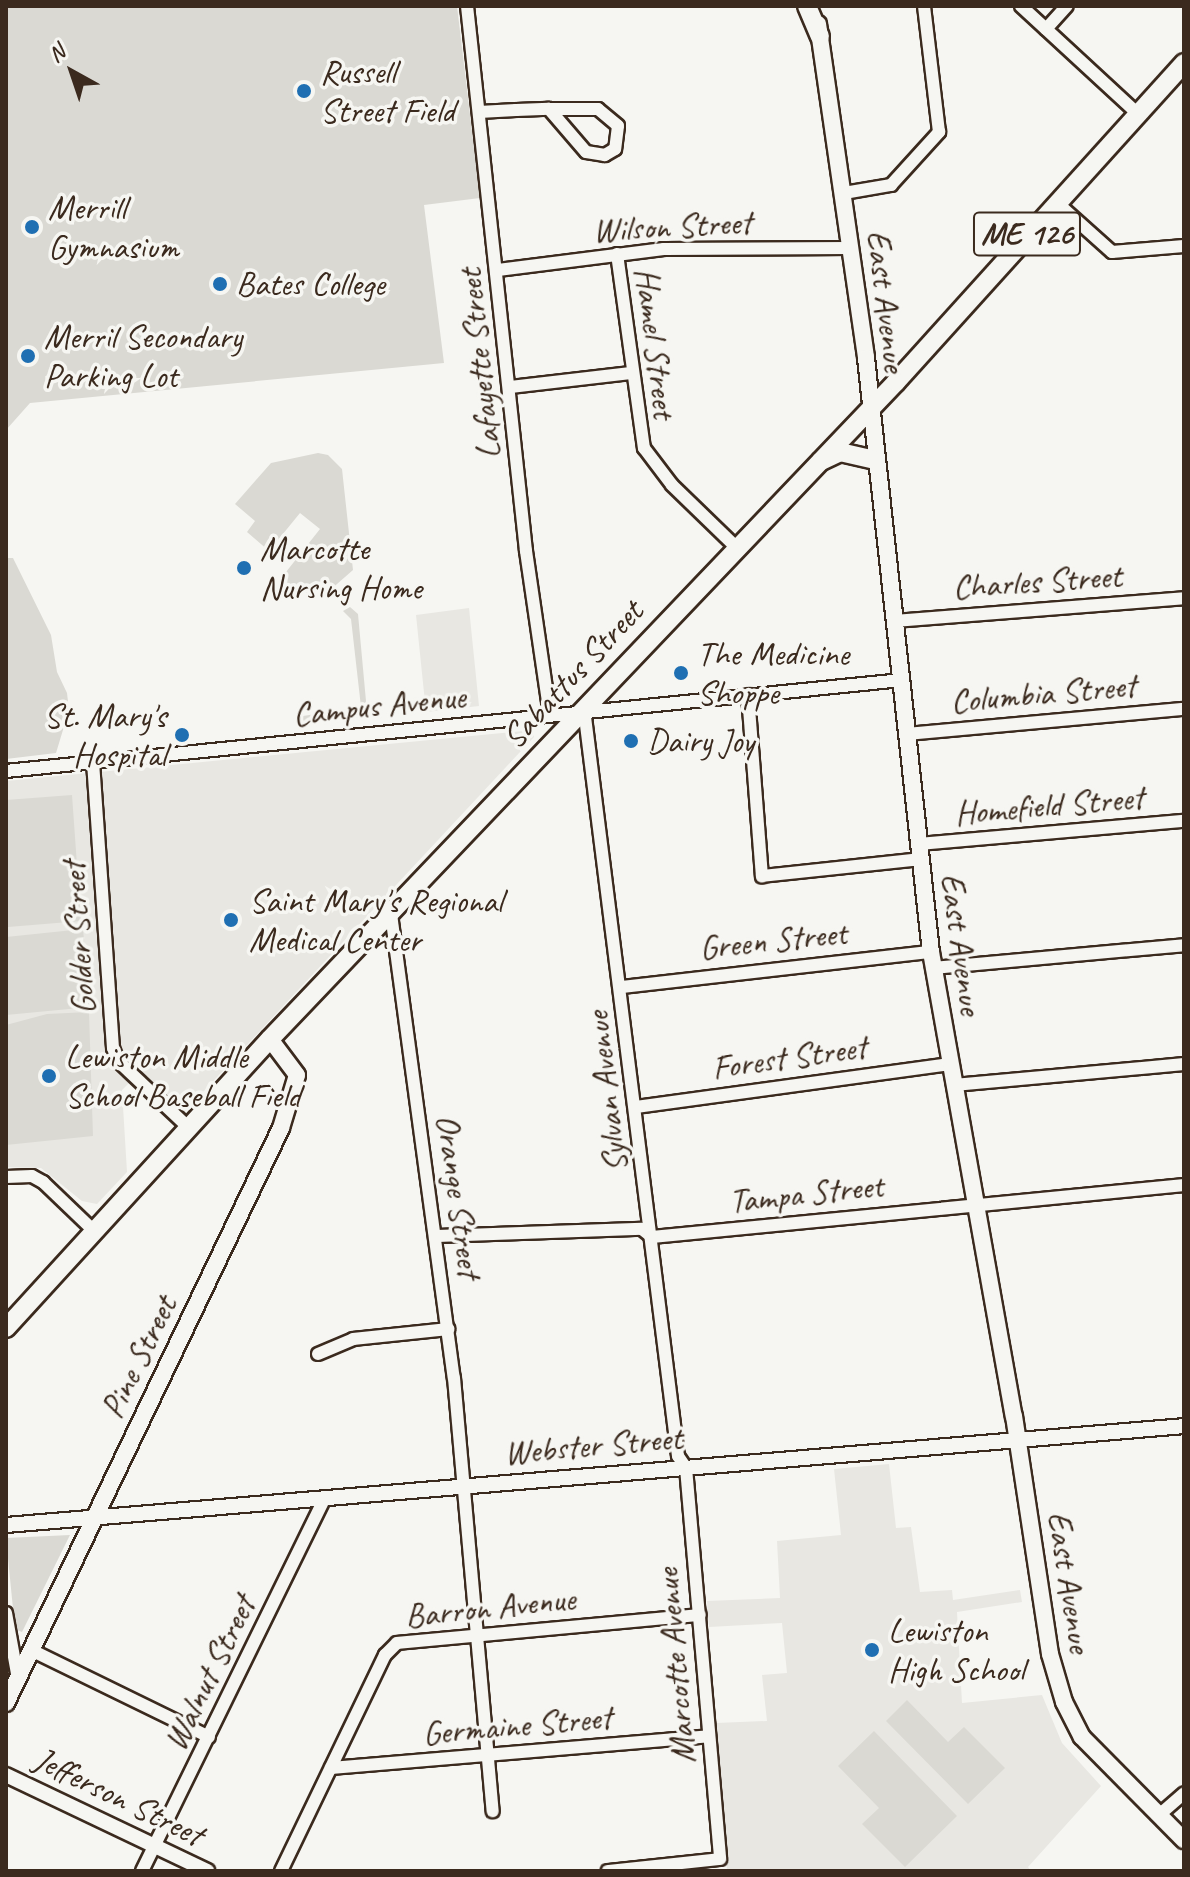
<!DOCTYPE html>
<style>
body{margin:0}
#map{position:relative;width:1190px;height:1877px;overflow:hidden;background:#f6f6f2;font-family:Caveat,sans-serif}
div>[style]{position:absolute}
.built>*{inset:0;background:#e8e7e2}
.green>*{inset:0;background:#dad9d3}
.roads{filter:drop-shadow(2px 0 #3b2a1e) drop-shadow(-2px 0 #3b2a1e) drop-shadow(0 2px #3b2a1e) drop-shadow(0 -2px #3b2a1e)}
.minor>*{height:12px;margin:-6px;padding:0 6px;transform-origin:6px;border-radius:6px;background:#f6f6f2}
.tertiary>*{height:14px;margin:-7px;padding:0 7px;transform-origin:7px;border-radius:7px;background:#f6f6f2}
.secondary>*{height:16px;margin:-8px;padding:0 8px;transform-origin:8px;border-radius:8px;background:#f6f6f2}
.primary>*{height:18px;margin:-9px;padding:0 9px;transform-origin:9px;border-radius:9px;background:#f6f6f2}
.dots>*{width:22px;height:22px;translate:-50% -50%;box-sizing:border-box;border:4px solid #f6f6f2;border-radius:50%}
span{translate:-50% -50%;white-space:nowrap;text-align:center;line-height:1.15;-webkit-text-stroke:7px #f6f6f2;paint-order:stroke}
.shield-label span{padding:2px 6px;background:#f6f6f2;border:2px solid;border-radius:6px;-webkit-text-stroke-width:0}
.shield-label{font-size:32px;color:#3b2a1e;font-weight:700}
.poi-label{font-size:34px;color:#3b2a1e}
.left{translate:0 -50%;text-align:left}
.right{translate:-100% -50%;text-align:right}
.street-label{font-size:34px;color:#3b2a1e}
.frame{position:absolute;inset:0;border:8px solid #3b2a1e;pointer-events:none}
.north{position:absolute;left:32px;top:32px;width:80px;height:80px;-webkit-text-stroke:6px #f6f6f2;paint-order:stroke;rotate:320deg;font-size:22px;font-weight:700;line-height:32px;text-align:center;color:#3b2a1e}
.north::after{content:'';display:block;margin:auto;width:28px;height:36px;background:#3b2a1e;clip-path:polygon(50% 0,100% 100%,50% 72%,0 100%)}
</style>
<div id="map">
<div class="built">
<div style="clip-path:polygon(469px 608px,479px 706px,426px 712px,416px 615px)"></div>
<div style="clip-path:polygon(534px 730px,534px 737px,178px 1119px,134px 1078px,122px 1090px,127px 1172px,97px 1204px,82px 1201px,41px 1168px,6px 1167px,6px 781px)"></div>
<div style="clip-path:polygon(889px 1464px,896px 1528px,911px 1527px,920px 1592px,952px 1590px,953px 1600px,1020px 1590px,1022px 1602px,957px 1612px,962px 1703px,1042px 1695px,1062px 1743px,1101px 1786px,1028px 1867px,1031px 1871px,727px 1871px,716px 1723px,767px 1721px,762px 1675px,787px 1673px,782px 1623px,709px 1627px,707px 1601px,780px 1598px,777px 1541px,841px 1535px,834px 1469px)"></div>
</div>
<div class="green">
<div style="clip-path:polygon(6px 6px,457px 6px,480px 198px,424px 205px,444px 363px,30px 403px,6px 430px)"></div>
<div style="clip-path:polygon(318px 453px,328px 455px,342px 469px,353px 570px,329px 591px,267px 596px,320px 529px,300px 513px,269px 551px,247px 532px,255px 521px,235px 504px,271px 463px)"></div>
<div style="clip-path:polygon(6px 558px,13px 558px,51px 635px,57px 672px,67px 693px,69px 710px,56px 753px,6px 759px)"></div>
<div style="clip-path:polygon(350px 607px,358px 614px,367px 712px,364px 717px,303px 723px,303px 716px,361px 707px,351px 619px,343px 611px)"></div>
<div style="clip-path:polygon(72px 795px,81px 921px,8px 927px,6px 800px)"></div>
<div style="clip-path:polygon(83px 929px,90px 1007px,6px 1015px,6px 937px)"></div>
<div style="clip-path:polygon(89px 1012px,93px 1136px,6px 1145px,6px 1025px,47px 1014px)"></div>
<div style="clip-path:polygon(70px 1535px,22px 1632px,15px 1629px,6px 1538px)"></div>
<div style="clip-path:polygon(907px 1700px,948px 1742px,964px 1727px,1005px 1768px,968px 1804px,886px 1721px)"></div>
<div style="clip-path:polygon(874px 1731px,957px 1816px,905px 1867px,862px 1824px,879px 1808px,838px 1766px)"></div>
</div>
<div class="roads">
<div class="minor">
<div style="left:467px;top:6px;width:548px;rotate:83.82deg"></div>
<div style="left:526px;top:551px;width:166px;rotate:81.7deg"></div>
<div style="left:1021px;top:6px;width:158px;rotate:42.7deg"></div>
<div style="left:1046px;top:29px;width:31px;rotate:-48deg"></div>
<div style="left:479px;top:112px;width:37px;rotate:-3deg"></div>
<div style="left:516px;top:110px;width:33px;rotate:-2deg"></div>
<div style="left:549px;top:109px;width:49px"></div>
<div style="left:598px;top:109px;width:26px;rotate:40deg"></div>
<div style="left:618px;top:126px;width:23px;rotate:97deg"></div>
<div style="left:615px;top:149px;width:12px;rotate:149deg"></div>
<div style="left:605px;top:155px;width:19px;rotate:-171deg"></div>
<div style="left:586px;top:152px;width:57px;rotate:-130.7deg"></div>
<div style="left:844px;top:193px;width:48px;rotate:-9.7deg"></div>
<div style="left:891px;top:185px;width:72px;rotate:-47.8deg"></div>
<div style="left:939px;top:132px;width:127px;rotate:-96.8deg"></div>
<div style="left:1056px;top:202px;width:75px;rotate:41.8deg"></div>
<div style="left:1112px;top:252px;width:72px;rotate:-4.8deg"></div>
<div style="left:617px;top:254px;width:196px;rotate:82.1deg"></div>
<div style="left:644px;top:448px;width:46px;rotate:52.9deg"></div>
<div style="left:672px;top:485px;width:89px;rotate:44.1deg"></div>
<div style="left:498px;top:270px;width:167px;rotate:-7.2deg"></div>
<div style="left:664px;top:249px;width:185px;rotate:-0.3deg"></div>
<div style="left:510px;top:387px;width:122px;rotate:-6.6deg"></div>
<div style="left:894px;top:621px;width:291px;rotate:-4.5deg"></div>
<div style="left:748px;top:695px;width:182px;rotate:85.6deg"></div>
<div style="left:762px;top:876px;width:159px;rotate:-6.1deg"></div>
<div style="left:584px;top:709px;width:753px;rotate:82.83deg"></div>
<div style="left:678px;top:1456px;width:14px;rotate:56deg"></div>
<div style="left:686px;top:1468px;width:392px;rotate:85deg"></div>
<div style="left:720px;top:1859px;width:113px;rotate:173.9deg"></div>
<div style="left:907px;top:734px;width:278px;rotate:-5.2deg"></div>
<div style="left:93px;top:762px;width:287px;rotate:86deg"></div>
<div style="left:113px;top:1048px;width:14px;rotate:69deg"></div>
<div style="left:118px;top:1061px;width:98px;rotate:43.3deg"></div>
<div style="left:6px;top:771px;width:901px;rotate:-5.8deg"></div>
<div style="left:919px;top:844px;width:266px;rotate:-5deg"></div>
<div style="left:391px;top:914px;width:468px;rotate:82.3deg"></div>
<div style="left:454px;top:1378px;width:435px;rotate:84.9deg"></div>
<div style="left:933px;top:968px;width:252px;rotate:-5.2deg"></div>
<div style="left:622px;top:987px;width:311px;rotate:-6.5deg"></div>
<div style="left:954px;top:1085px;width:231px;rotate:-5.2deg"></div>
<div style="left:636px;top:1107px;width:317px;rotate:-7.8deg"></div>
<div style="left:6px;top:1177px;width:26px;rotate:-2deg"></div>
<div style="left:32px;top:1176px;width:13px;rotate:29deg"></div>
<div style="left:43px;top:1182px;width:69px;rotate:43.8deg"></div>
<div style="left:437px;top:1236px;width:205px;rotate:-2deg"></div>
<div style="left:642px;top:1229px;width:13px;rotate:39deg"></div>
<div style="left:652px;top:1237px;width:535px;rotate:-5.58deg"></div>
<div style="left:318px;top:1354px;width:38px;rotate:-23deg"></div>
<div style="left:353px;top:1339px;width:96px;rotate:-6deg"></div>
<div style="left:6px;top:1613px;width:67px;rotate:79.7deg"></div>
<div style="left:31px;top:1650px;width:198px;rotate:26deg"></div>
<div style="left:331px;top:1768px;width:379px;rotate:-4.8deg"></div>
<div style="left:1159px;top:1815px;width:33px;rotate:-41deg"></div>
<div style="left:142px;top:1871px;width:415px;rotate:-63.9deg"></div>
<div style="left:281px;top:1871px;width:240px;rotate:-64.3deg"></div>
<div style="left:385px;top:1655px;width:17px;rotate:-45deg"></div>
<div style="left:397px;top:1643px;width:304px;rotate:-5.3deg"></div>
</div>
<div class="tertiary">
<div style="left:6px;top:1525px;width:1182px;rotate:-4.8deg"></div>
<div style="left:6px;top:1775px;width:223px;rotate:25.5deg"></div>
</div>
<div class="secondary">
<div style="left:818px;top:24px;width:337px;rotate:81.8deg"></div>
<div style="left:866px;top:358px;width:598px;rotate:83.76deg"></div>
<div style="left:931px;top:952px;width:471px;rotate:79.9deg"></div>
<div style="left:1014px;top:1416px;width:241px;rotate:81.4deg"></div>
<div style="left:1050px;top:1654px;width:50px;rotate:73.7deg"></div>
<div style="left:1064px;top:1702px;width:39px;rotate:63deg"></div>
<div style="left:1082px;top:1737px;width:145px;rotate:45.3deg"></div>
<div style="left:6px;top:1703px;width:637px;rotate:-64.44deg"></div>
<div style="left:281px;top:1128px;width:55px;rotate:-73.2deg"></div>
<div style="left:297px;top:1075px;width:45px;rotate:-126.9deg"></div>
</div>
<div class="primary">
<div style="left:807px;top:6px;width:33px;rotate:67deg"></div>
<div style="left:821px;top:461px;width:21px;rotate:-25deg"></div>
<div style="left:840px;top:452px;width:36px;rotate:13deg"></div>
<div style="left:6px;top:1328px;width:391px;rotate:-47.6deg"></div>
<div style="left:270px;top:1039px;width:907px;rotate:-46.38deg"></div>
<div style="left:896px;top:382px;width:430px;rotate:-47.9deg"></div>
</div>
</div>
<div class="dots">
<div style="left:304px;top:91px;background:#1f6fb2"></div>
<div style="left:32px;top:227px;background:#1f6fb2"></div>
<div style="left:220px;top:284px;background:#1f6fb2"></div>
<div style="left:28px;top:356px;background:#1f6fb2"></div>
<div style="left:244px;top:568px;background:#1f6fb2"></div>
<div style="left:681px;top:673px;background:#1f6fb2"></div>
<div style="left:182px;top:735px;background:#1f6fb2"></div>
<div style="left:631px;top:741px;background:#1f6fb2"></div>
<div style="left:231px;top:920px;background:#1f6fb2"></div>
<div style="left:49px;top:1076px;background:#1f6fb2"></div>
<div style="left:872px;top:1650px;background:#1f6fb2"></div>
</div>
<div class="shield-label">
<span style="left:1027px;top:234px">ME 126</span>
</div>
<div class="poi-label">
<span class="left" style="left:320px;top:91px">Russell<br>Street Field</span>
<span class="left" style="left:48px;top:227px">Merrill<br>Gymnasium</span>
<span class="left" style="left:236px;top:284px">Bates College</span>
<span class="left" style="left:44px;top:356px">Merril Secondary<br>Parking Lot</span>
<span class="left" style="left:260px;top:568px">Marcotte<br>Nursing Home</span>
<span class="left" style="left:697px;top:673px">The Medicine<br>Shoppe</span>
<span class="right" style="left:166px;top:735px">St. Mary's<br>Hospital</span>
<span class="left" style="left:647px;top:741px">Dairy Joy</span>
<span class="left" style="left:249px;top:920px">Saint Mary's Regional<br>Medical Center</span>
<span class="left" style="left:65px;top:1076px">Lewiston Middle<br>School Baseball Field</span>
<span class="left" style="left:888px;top:1650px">Lewiston<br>High School</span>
</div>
<div class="street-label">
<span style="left:672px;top:226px;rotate:-3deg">Wilson Street</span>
<span style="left:887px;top:301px;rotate:83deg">East Avenue</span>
<span style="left:656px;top:343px;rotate:83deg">Hamel Street</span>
<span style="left:479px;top:364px;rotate:-96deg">Lafayette Street</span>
<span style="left:1037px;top:581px;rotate:-4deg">Charles Street</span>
<span style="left:572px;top:674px;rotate:-47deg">Sabattus Street</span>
<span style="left:1043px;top:693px;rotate:-5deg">Columbia Street</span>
<span style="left:379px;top:705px;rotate:-6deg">Campus Avenue</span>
<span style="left:1049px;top:805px;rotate:-5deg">Homefield Street</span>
<span style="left:78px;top:938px;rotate:-94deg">Golder Street</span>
<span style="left:773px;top:940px;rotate:-6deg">Green Street</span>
<span style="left:962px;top:944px;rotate:82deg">East Avenue</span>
<span style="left:789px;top:1057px;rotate:-8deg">Forest Street</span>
<span style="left:606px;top:1092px;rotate:-97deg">Sylvan Avenue</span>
<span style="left:806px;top:1193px;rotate:-6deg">Tampa Street</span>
<span style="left:459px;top:1196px;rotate:82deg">Orange Street</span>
<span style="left:138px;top:1357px;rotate:-64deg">Pine Street</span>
<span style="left:593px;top:1445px;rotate:-5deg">Webster Street</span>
<span style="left:1070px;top:1582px;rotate:81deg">East Avenue</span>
<span style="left:490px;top:1607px;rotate:-6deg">Barron Avenue</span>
<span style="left:675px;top:1666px;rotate:-95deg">Marcotte Avenue</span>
<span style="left:209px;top:1673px;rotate:-64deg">Walnut Street</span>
<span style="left:517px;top:1725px;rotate:-5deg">Germaine Street</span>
<span style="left:119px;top:1796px;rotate:26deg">Jefferson Street</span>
</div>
<div class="frame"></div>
<div class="north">N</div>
</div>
